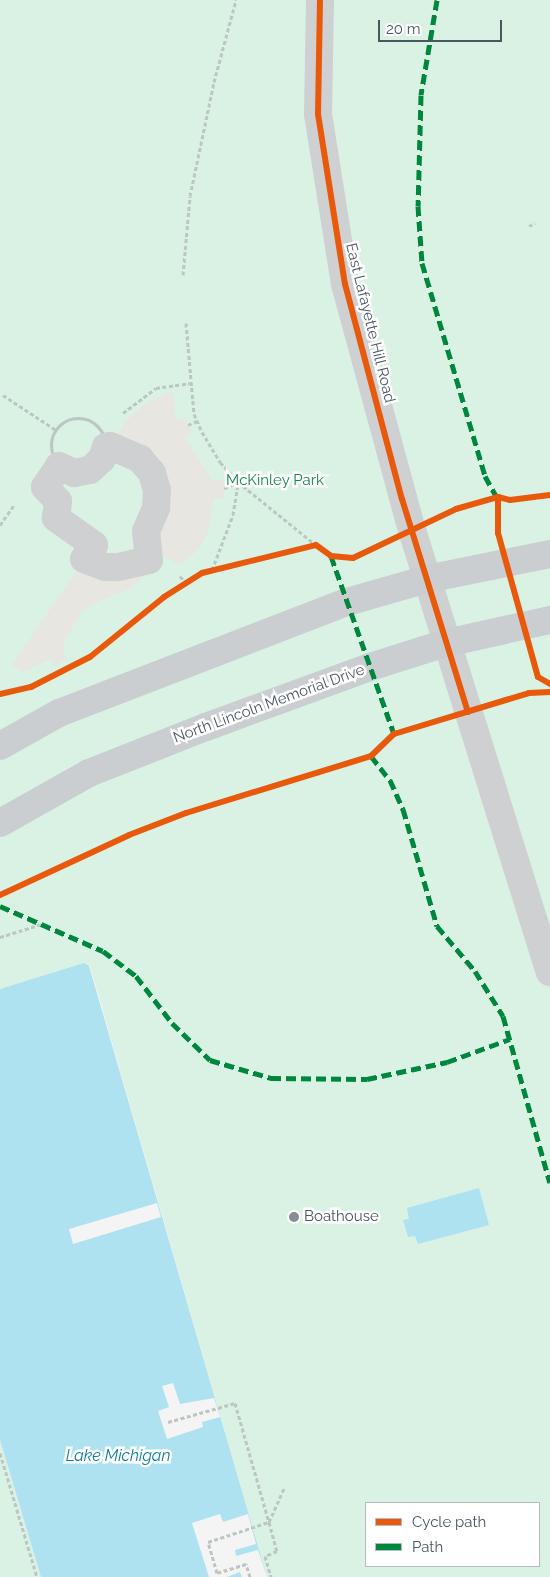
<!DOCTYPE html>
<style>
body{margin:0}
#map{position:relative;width:550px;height:1577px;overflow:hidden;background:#f4f4f4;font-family:Raleway,sans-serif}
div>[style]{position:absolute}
.green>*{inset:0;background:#d9f2e3}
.sand>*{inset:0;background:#e7e6e1}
.water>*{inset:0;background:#aee2f0}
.pier>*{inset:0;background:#f4f4f4}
.path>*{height:3px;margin-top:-1.5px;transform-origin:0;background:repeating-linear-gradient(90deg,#bcc7c4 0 4px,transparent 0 6.5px)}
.path>.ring{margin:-1.5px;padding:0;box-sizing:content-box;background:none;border:3px solid #bcc7c4;border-radius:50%}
.minor>*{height:28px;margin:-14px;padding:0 14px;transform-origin:14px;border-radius:14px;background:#ced0d2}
.major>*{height:28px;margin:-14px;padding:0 14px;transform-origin:14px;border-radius:14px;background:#caced1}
.quiet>*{height:5px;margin-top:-2.5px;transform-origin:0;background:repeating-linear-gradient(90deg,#00873e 0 10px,transparent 0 15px)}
.cycleway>*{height:6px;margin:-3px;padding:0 3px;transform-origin:3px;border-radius:3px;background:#e8590c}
.dots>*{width:14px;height:14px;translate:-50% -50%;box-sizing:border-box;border:2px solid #fff;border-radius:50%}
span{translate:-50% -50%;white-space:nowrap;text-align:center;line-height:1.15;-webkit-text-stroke:5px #fff;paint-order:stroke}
.street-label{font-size:15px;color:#4a5661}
.park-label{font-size:15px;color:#17864f}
.poi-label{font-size:15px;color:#4a5661}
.left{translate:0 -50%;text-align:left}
.water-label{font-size:16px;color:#0c7c9b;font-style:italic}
.legend{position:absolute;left:365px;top:1502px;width:175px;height:65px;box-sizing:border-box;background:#fff;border:1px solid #b7bbc0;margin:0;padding:6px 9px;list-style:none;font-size:15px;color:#4a5661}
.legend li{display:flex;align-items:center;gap:10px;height:25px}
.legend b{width:25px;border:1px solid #b7bbc0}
.scale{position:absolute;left:378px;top:20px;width:124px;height:22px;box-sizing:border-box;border:2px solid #4a5661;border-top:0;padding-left:6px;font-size:15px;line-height:18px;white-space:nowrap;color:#4a5661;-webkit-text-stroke:4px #fff;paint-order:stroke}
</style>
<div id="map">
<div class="green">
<div style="clip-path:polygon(evenodd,0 0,550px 0,550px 1577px,267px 1577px,90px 966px,85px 965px,0 989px,0 0,366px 1503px,539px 1503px,539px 1566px,366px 1566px,366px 1503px)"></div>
<div style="clip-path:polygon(0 1440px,41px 1577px,0 1577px)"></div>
</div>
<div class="sand">
<div style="clip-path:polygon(173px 391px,176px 420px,185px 418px,192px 432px,185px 437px,212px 480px,222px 480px,224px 485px,224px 499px,214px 498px,208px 532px,198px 550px,180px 565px,160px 554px,157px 499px,115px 437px,127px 420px,149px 401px)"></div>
<div style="clip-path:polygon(81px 564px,147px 573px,131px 588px,93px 604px,81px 613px,65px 639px,63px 652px,67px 659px,55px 666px,51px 659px,22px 672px,12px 665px)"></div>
</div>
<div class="water">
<div style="clip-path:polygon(84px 963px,89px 966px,267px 1577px,41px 1577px,0 1440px,0 989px)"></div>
<div style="clip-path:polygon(479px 1188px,489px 1225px,418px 1244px,415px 1236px,408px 1237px,403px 1220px,409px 1219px,407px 1208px)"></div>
</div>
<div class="pier">
<div style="clip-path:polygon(157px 1203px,161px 1217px,73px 1244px,69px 1229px)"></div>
<div style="clip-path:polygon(173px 1383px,180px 1404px,214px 1398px,220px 1417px,202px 1422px,203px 1427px,167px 1439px,158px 1411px,169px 1407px,162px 1386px)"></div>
<div style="clip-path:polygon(220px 1514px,223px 1522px,248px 1514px,256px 1544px,235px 1550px,236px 1556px,258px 1550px,267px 1577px,242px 1577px,240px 1572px,227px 1577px,209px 1577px,192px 1523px)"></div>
</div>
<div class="path">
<div style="left:529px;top:226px;width:7px;rotate:-27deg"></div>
<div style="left:183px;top:275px;width:79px;rotate:-84.9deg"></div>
<div style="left:190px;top:196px;width:116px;rotate:-78.1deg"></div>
<div style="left:214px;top:82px;width:85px;rotate:-75deg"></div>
<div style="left:186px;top:323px;width:91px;rotate:85deg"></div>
<div style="left:194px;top:414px;width:20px;rotate:66deg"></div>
<div style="left:202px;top:432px;width:35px;rotate:59deg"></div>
<div style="left:220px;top:462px;width:27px;rotate:48deg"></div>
<div style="left:238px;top:482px;width:100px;rotate:38.9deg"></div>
<div style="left:3px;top:395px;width:64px;rotate:33.4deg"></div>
<div style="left:123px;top:413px;width:41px;rotate:-37.1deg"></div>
<div style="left:156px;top:388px;width:34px;rotate:-8deg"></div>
<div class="ring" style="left:51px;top:418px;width:51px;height:51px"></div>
<div style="left:188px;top:425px;width:10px;rotate:-24deg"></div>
<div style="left:224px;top:488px;width:15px;rotate:-20deg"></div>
<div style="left:0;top:525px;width:24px;rotate:-55deg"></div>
<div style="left:212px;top:570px;width:59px;rotate:-69.1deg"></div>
<div style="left:233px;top:515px;width:32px;rotate:-81deg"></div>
<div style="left:180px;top:576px;width:8px;rotate:50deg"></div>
<div style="left:0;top:937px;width:44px;rotate:-17.2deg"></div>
<div style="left:168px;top:1422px;width:70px;rotate:-15.8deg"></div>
<div style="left:235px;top:1403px;width:124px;rotate:74.1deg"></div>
<div style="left:269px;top:1522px;width:37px;rotate:-66deg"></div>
<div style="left:0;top:1453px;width:129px;rotate:73.4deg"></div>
<div style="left:250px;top:1577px;width:14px;rotate:-107deg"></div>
<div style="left:246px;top:1564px;width:30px;rotate:163deg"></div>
<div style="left:217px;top:1573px;width:32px;rotate:-106deg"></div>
<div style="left:208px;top:1542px;width:64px;rotate:-18.2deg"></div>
<div style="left:269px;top:1522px;width:30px;rotate:75deg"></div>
<div style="left:277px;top:1551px;width:13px;rotate:157deg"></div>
<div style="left:265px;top:1556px;width:22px;rotate:74deg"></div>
</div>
<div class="minor">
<div style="left:320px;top:0;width:114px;rotate:91deg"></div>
<div style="left:318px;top:114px;width:172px;rotate:81deg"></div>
<div style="left:345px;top:284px;width:255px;rotate:74.8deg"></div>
<div style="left:412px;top:530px;width:463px;rotate:72.7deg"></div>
<div style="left:110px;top:446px;width:33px;rotate:23deg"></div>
<div style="left:140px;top:459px;width:18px;rotate:49deg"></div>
<div style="left:152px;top:473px;width:18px;rotate:74deg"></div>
<div style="left:157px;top:490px;width:18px;rotate:93deg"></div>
<div style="left:156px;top:508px;width:25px;rotate:113deg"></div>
<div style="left:146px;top:531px;width:29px;rotate:84deg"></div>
<div style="left:149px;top:560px;width:32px;rotate:167deg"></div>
<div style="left:118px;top:567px;width:13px;rotate:180deg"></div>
<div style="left:105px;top:567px;width:22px;rotate:-159deg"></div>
<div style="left:84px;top:559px;width:17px;rotate:-54deg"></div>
<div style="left:94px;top:545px;width:47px;rotate:-144.6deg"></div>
<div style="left:56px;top:518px;width:17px;rotate:-83deg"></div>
<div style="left:58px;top:501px;width:19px;rotate:-133deg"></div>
<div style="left:45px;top:487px;width:25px;rotate:-56deg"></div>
<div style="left:59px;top:466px;width:17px;rotate:25deg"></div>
<div style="left:74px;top:473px;width:16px;rotate:-11deg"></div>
<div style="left:90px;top:470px;width:16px;rotate:-43deg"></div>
<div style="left:102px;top:459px;width:13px;rotate:-72deg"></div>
<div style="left:106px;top:447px;width:4px;rotate:-14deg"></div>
</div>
<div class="major">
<div style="left:0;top:746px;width:68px;rotate:-29.2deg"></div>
<div style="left:59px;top:713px;width:309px;rotate:-21.1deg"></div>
<div style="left:347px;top:602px;width:83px;rotate:-16deg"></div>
<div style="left:427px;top:579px;width:126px;rotate:-11.5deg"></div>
<div style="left:0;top:823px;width:102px;rotate:-29.3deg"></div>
<div style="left:89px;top:773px;width:126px;rotate:-21.5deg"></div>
<div style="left:206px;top:727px;width:175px;rotate:-20.1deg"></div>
<div style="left:370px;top:667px;width:80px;rotate:-17.5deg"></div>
<div style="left:446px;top:643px;width:107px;rotate:-12.5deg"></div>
</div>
<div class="quiet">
<div style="left:437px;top:0;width:96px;rotate:99.6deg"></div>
<div style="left:421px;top:95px;width:111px;rotate:91.5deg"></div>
<div style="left:418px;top:206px;width:57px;rotate:86deg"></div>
<div style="left:422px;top:263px;width:222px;rotate:73.5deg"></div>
<div style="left:485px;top:476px;width:26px;rotate:61deg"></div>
<div style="left:331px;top:556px;width:189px;rotate:70.5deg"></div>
<div style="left:371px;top:756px;width:31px;rotate:52deg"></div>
<div style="left:390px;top:780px;width:32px;rotate:66deg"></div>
<div style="left:403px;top:809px;width:122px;rotate:73.8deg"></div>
<div style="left:437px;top:926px;width:59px;rotate:49.8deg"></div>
<div style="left:475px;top:971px;width:53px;rotate:58.1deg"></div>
<div style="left:503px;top:1016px;width:173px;rotate:74.3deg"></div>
<div style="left:0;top:906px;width:112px;rotate:23.6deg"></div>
<div style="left:103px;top:951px;width:41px;rotate:37.1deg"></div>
<div style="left:136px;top:976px;width:59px;rotate:52.5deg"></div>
<div style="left:172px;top:1023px;width:53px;rotate:44.2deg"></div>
<div style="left:210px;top:1060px;width:64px;rotate:16.4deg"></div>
<div style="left:271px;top:1078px;width:96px;rotate:0.6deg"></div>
<div style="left:367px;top:1079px;width:82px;rotate:-12deg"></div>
<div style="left:447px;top:1062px;width:67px;rotate:-20.1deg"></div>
</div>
<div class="cycleway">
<div style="left:320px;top:0;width:114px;rotate:91deg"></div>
<div style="left:318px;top:114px;width:172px;rotate:81deg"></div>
<div style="left:345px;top:284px;width:222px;rotate:75.2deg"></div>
<div style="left:402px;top:499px;width:223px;rotate:72.8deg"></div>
<div style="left:498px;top:497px;width:36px;rotate:90deg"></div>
<div style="left:498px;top:533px;width:149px;rotate:74.5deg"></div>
<div style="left:538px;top:677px;width:14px;rotate:30deg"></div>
<div style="left:0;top:694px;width:32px;rotate:-13deg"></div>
<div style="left:31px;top:687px;width:66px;rotate:-27deg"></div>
<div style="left:90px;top:657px;width:95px;rotate:-39deg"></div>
<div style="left:164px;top:597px;width:45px;rotate:-32.3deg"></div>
<div style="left:202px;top:573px;width:117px;rotate:-13.8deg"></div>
<div style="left:316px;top:545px;width:19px;rotate:36deg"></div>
<div style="left:331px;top:556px;width:22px;rotate:5deg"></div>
<div style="left:353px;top:558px;width:114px;rotate:-25.4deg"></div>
<div style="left:456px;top:509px;width:44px;rotate:-15.9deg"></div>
<div style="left:498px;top:497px;width:12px;rotate:14deg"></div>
<div style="left:510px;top:500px;width:40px;rotate:-7.1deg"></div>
<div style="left:0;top:895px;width:142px;rotate:-24.9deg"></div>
<div style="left:129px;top:835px;width:61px;rotate:-21.1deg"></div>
<div style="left:186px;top:813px;width:194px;rotate:-17.1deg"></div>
<div style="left:371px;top:756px;width:32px;rotate:-44deg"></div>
<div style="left:394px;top:734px;width:141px;rotate:-16.9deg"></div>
<div style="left:529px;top:693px;width:21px;rotate:-3deg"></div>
</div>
<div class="dots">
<div style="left:294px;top:1217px;background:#868d94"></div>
</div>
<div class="street-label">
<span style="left:370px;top:323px;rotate:76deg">East Lafayette Hill Road</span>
<span style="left:269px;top:704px;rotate:-20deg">North Lincoln Memorial Drive</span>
</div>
<div class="park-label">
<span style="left:275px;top:481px">McKinley Park</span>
</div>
<div class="poi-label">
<span class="left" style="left:304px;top:1217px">Boathouse</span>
</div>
<div class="water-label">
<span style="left:118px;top:1456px">Lake Michigan</span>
</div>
<ul class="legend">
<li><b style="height:6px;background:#e8590c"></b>Cycle path</li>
<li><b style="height:6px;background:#00873e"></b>Path</li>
</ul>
<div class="scale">20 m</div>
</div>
